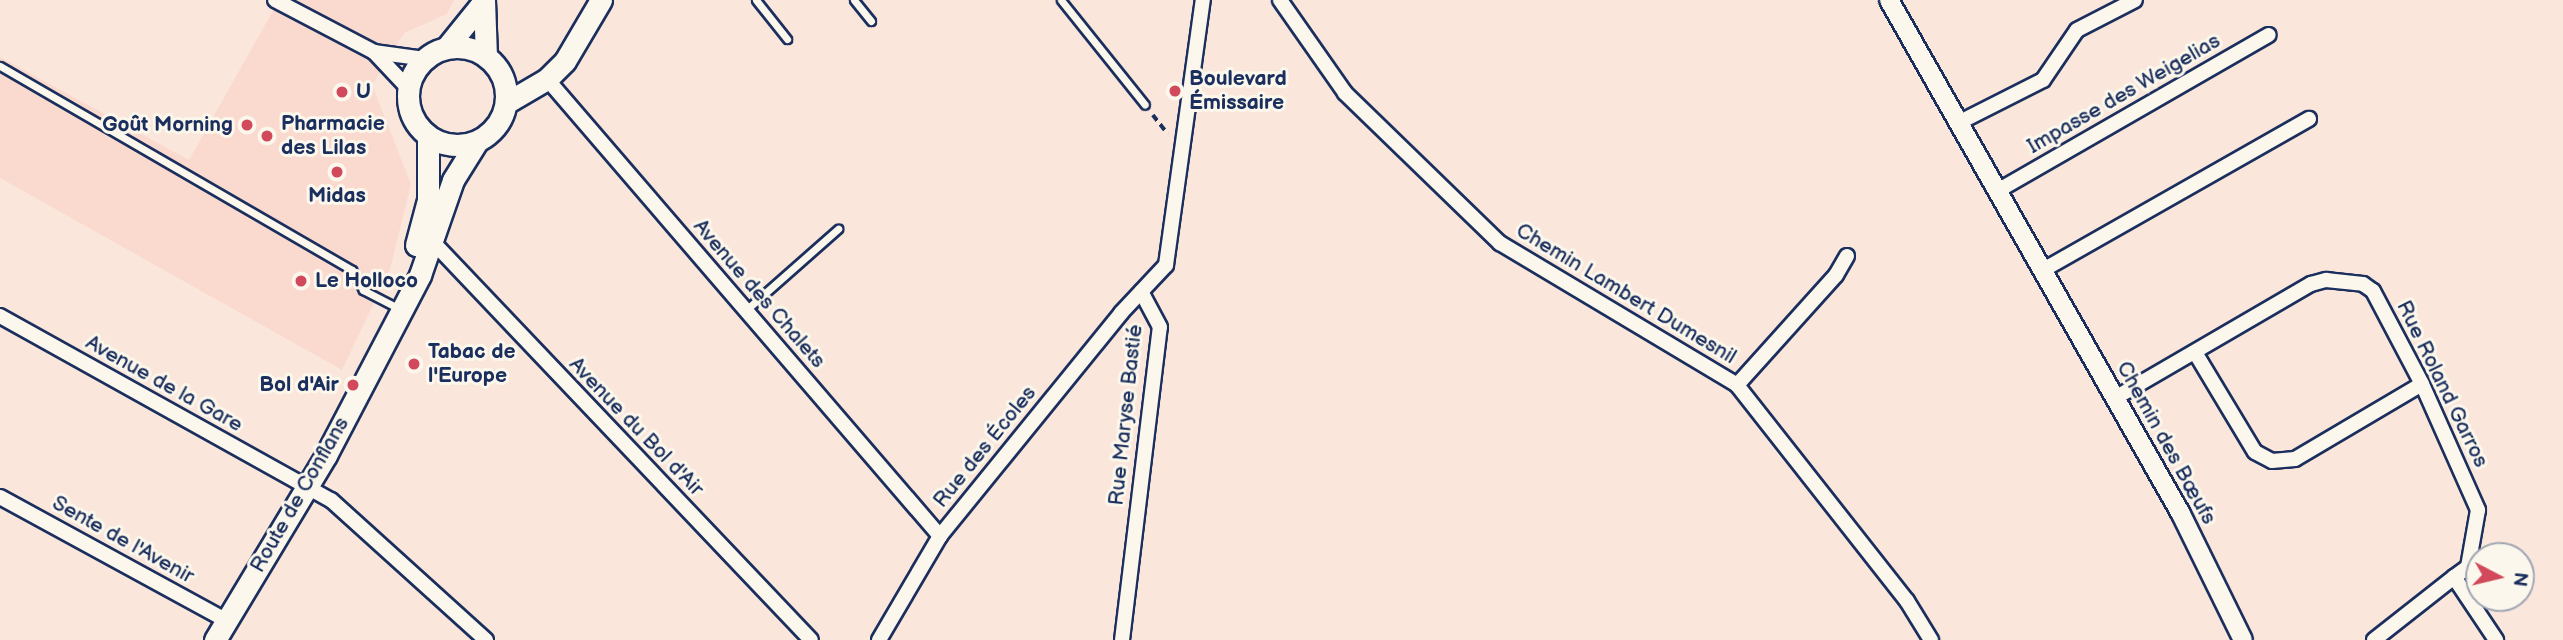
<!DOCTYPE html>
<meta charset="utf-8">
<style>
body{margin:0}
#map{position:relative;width:2563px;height:640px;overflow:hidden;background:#fae6db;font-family:"Balsamiq Sans",sans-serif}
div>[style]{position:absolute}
.built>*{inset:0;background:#fadacf}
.path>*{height:3.5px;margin-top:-1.75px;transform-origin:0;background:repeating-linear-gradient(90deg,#1b2f5e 0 7px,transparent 0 12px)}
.roads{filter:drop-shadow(2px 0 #1b2f5e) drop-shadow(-2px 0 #1b2f5e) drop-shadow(0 2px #1b2f5e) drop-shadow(0 -2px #1b2f5e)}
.service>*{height:7px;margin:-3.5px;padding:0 3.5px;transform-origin:3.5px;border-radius:3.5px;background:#fbf7ec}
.minor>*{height:14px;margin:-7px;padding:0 7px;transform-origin:7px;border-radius:7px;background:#fbf7ec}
.tertiary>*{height:18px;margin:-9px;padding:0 9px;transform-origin:9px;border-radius:9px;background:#fbf7ec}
.secondary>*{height:21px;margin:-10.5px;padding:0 10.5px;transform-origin:10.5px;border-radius:10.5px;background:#fbf7ec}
.secondary>.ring{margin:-10.5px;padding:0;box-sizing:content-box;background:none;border:21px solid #fbf7ec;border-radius:50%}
.dots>*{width:19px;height:19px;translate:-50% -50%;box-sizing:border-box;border:4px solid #fbf7ec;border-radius:50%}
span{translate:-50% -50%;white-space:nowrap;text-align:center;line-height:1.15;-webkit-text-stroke:6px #fbf7ec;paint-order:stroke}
.poi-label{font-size:21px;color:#1b2f5e;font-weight:700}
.left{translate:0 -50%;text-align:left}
.right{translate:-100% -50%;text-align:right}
.street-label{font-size:21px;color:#1b2f5e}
.north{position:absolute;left:2465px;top:542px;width:70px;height:70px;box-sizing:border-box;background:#fbf7ec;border:2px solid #a1a7b3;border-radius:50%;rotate:97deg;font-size:19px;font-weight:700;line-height:28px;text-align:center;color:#1b2f5e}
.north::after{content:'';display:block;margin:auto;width:24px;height:32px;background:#d1495b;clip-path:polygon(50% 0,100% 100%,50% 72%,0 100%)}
</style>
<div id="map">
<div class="built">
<div style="clip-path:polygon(279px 0,454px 0,447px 14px,404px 33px,372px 85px,411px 184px,390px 269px,342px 370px,0 178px,0 57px,189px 160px)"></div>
</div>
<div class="path">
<div style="left:1153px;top:115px;width:24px;rotate:52deg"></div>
</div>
<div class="roads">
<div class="service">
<div style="left:756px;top:0;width:50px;rotate:51.5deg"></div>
<div style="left:854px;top:0;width:27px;rotate:51deg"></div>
<div style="left:1061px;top:0;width:134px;rotate:51.3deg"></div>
<div style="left:0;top:66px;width:407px;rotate:30.1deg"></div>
<div style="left:352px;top:270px;width:23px;rotate:61deg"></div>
<div style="left:363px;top:290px;width:42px;rotate:27.2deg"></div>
<div style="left:746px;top:310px;width:123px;rotate:-41.4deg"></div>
</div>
<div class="minor">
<div style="left:275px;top:0;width:112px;rotate:27.7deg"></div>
<div style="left:374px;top:52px;width:51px;rotate:7.8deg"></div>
<div style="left:1280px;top:0;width:113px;rotate:55deg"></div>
<div style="left:1345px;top:93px;width:216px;rotate:44.1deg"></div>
<div style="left:1500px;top:243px;width:276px;rotate:30.9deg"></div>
<div style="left:1737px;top:385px;width:275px;rotate:51.8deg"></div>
<div style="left:1907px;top:601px;width:46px;rotate:58.4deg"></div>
<div style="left:374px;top:52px;width:50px;rotate:46.6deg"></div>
<div style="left:547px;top:79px;width:603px;rotate:49.31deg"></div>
<div style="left:1960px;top:122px;width:93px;rotate:-26.8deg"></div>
<div style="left:2043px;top:80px;width:60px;rotate:-55.8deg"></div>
<div style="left:2077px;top:30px;width:65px;rotate:-27.3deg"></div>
<div style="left:1999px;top:190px;width:311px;rotate:-29.9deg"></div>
<div style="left:432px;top:241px;width:550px;rotate:46.47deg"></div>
<div style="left:2043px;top:270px;width:306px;rotate:-29.6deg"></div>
<div style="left:0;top:316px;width:379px;rotate:29.1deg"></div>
<div style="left:331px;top:500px;width:209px;rotate:42.1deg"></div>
<div style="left:2196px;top:354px;width:114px;rotate:59deg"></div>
<div style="left:2255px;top:452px;width:19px;rotate:28deg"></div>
<div style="left:2272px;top:461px;width:23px;rotate:-5deg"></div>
<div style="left:2295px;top:459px;width:147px;rotate:-30.6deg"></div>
<div style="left:1737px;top:385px;width:148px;rotate:-48deg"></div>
<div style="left:1836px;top:275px;width:22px;rotate:-60deg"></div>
<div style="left:2115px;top:398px;width:227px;rotate:-30.2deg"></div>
<div style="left:2311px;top:284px;width:16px;rotate:-15deg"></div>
<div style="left:2326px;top:280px;width:37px;rotate:6deg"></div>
<div style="left:2363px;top:284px;width:12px;rotate:35deg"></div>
<div style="left:2373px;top:291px;width:105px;rotate:62.2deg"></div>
<div style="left:2422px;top:384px;width:138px;rotate:66deg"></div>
<div style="left:2478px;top:510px;width:58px;rotate:100deg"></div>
<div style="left:2468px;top:567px;width:17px;rotate:144deg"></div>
<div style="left:2454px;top:577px;width:76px;rotate:56.3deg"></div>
<div style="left:0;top:497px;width:257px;rotate:28.6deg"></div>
<div style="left:879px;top:640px;width:121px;rotate:-59.6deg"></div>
<div style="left:940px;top:536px;width:287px;rotate:-50.9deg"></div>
<div style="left:1121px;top:313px;width:66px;rotate:-46.8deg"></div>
<div style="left:1166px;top:265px;width:268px;rotate:-82.1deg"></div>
<div style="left:1122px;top:640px;width:315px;rotate:-83.1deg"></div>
<div style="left:1160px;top:327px;width:40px;rotate:-118deg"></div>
<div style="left:2374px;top:640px;width:102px;rotate:-38.2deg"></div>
</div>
<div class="tertiary">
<div style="left:1889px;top:0;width:591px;rotate:60.4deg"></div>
<div style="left:2181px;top:514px;width:140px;rotate:63.8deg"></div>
</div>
<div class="secondary">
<div style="left:484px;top:0;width:56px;rotate:88deg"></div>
<div class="ring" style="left:408px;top:47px;width:77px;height:77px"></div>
<div style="left:446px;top:48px;width:60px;rotate:-51deg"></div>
<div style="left:506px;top:103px;width:48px;rotate:-30.3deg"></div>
<div style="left:547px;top:79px;width:25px;rotate:-45deg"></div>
<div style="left:565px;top:61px;width:71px;rotate:-59.5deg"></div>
<div style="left:416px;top:245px;width:47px;rotate:-75.1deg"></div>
<div style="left:428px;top:200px;width:63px;rotate:-90deg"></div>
<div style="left:215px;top:640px;width:216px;rotate:-59deg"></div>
<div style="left:326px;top:455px;width:203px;rotate:-62.4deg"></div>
<div style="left:420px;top:275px;width:101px;rotate:-70.8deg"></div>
<div style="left:453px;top:180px;width:44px;rotate:-58.1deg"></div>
</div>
</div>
<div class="dots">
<div style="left:1175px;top:91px;background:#d1495b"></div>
<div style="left:342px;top:92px;background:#d1495b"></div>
<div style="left:247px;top:125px;background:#d1495b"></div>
<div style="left:267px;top:136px;background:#d1495b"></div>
<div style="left:337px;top:172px;background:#d1495b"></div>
<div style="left:301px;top:281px;background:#d1495b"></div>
<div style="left:414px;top:364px;background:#d1495b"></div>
<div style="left:353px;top:385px;background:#d1495b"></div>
</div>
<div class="poi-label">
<span class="left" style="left:1189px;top:91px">Boulevard<br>Émissaire</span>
<span class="left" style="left:356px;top:92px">U</span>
<span class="left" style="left:281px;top:136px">Pharmacie<br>des Lilas</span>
<span class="right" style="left:233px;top:125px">Goût Morning</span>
<span style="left:337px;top:196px">Midas</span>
<span class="left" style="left:315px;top:281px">Le Holloco</span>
<span class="left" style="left:428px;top:364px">Tabac de<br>l'Europe</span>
<span class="right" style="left:339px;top:385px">Bol d'Air</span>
</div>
<div class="street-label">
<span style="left:2124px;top:94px;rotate:-30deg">Impasse des Weigelias</span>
<span style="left:759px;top:294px;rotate:49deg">Avenue des Chalets</span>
<span style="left:1626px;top:294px;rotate:31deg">Chemin Lambert Dumesnil</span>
<span style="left:164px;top:384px;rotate:29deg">Avenue de la Gare</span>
<span style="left:2442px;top:384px;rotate:64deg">Rue Roland Garros</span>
<span style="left:1126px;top:415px;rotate:-84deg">Rue Maryse Bastié</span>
<span style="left:636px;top:427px;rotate:46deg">Avenue du Bol d'Air</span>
<span style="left:2166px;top:443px;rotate:61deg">Chemin des Bœufs</span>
<span style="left:985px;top:447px;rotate:-51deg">Rue des Écoles</span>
<span style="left:300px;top:495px;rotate:-60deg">Route de Conflans</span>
<span style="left:123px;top:540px;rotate:29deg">Sente de l'Avenir</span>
</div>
<div class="north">N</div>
</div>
